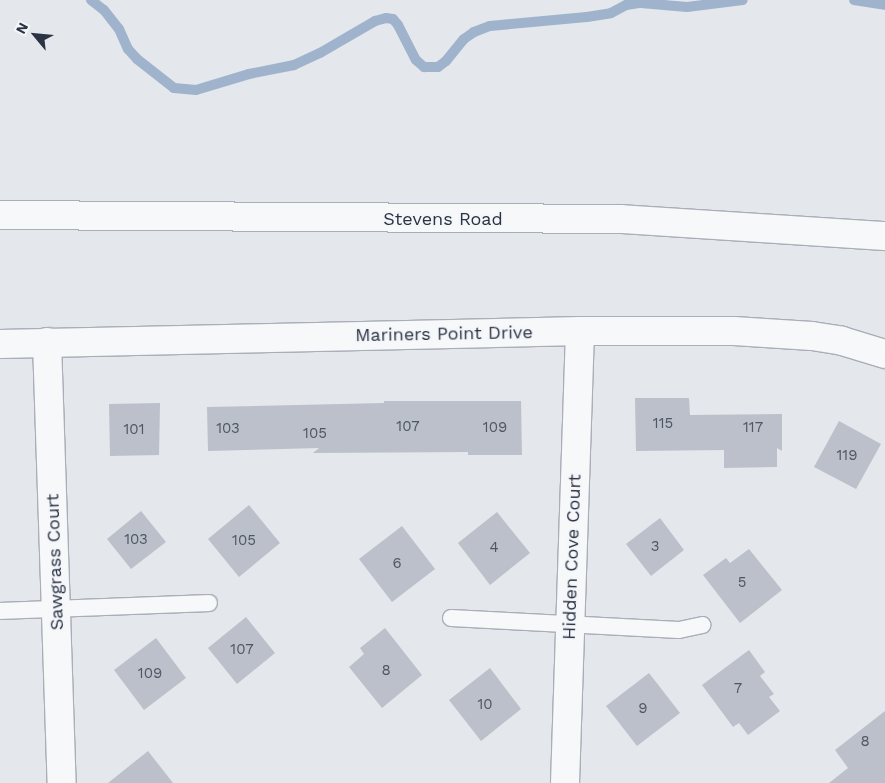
<!DOCTYPE html>
<style>
body{margin:0}
#map{position:relative;width:885px;height:783px;overflow:hidden;background:#e4e7ec;font-family:"Work Sans",sans-serif}
div>[style]{position:absolute}
.stream>*{height:10px;margin:-5px;padding:0 5px;transform-origin:5px;border-radius:5px;background:#9fb4cc}
.building>*{inset:0;background:#bbc0ca}
.roads{filter:drop-shadow(1px 0 #a9aeb7) drop-shadow(-1px 0 #a9aeb7) drop-shadow(0 1px #a9aeb7) drop-shadow(0 -1px #a9aeb7)}
.lane>*{height:16px;margin:-8px;padding:0 8px;transform-origin:8px;border-radius:8px;background:#f7f8fa}
.street>*{height:28px;margin:-14px;padding:0 14px;transform-origin:14px;border-radius:14px;background:#f7f8fa}
span{translate:-50% -50%;white-space:nowrap;text-align:center;line-height:1.15;-webkit-text-stroke:4px #f4f6f9;paint-order:stroke}
.number-label{font-size:15px;color:#4f5766}
.number-label span{-webkit-text-stroke-width:0}
.street-label{font-size:18px;color:#2b3445}
.north{position:absolute;left:10px;top:10px;width:50px;height:50px;-webkit-text-stroke:4px #f4f6f9;paint-order:stroke;rotate:298deg;font-size:14px;font-weight:700;line-height:20px;text-align:center;color:#2b3445}
.north::after{content:'';display:block;margin:auto;width:18px;height:22px;background:#2b3445;clip-path:polygon(50% 0,100% 100%,50% 72%,0 100%)}
</style>
<div id="map">
<div class="stream">
<div style="left:91px;top:0;width:16px;rotate:38deg"></div>
<div style="left:104px;top:10px;width:24px;rotate:52deg"></div>
<div style="left:119px;top:29px;width:22px;rotate:66deg"></div>
<div style="left:128px;top:49px;width:13px;rotate:48deg"></div>
<div style="left:137px;top:59px;width:47px;rotate:38.1deg"></div>
<div style="left:174px;top:88px;width:22px;rotate:5deg"></div>
<div style="left:196px;top:90px;width:55px;rotate:-16.8deg"></div>
<div style="left:249px;top:74px;width:46px;rotate:-11.3deg"></div>
<div style="left:294px;top:65px;width:29px;rotate:-25deg"></div>
<div style="left:320px;top:53px;width:64px;rotate:-30.2deg"></div>
<div style="left:375px;top:21px;width:11px;rotate:-15deg"></div>
<div style="left:386px;top:18px;width:7px;rotate:8deg"></div>
<div style="left:393px;top:19px;width:8px;rotate:50deg"></div>
<div style="left:398px;top:25px;width:39px;rotate:63deg"></div>
<div style="left:416px;top:60px;width:11px;rotate:41deg"></div>
<div style="left:424px;top:67px;width:14px"></div>
<div style="left:438px;top:67px;width:10px;rotate:-37deg"></div>
<div style="left:446px;top:61px;width:28px;rotate:-51deg"></div>
<div style="left:464px;top:39px;width:12px;rotate:-35deg"></div>
<div style="left:474px;top:32px;width:17px;rotate:-21deg"></div>
<div style="left:490px;top:26px;width:97px;rotate:-5.3deg"></div>
<div style="left:587px;top:17px;width:24px;rotate:-9deg"></div>
<div style="left:611px;top:13px;width:17px;rotate:-28deg"></div>
<div style="left:626px;top:5px;width:15px;rotate:-8deg"></div>
<div style="left:641px;top:3px;width:46px;rotate:5deg"></div>
<div style="left:687px;top:7px;width:56px;rotate:-7.1deg"></div>
<div style="left:854px;top:0;width:31px;rotate:9deg"></div>
</div>
<div class="building">
<div style="clip-path:polygon(635px 398px,689px 398px,690px 415px,782px 414px,782px 451px,777px 448px,777px 467px,724px 468px,724px 450px,636px 451px)"></div>
<div style="clip-path:polygon(384px 401px,521px 401px,522px 455px,468px 455px,468px 452px,313px 453px,319px 448px,208px 451px,207px 407px,384px 403px)"></div>
<div style="clip-path:polygon(160px 403px,159px 455px,110px 456px,109px 404px)"></div>
<div style="clip-path:polygon(839px 421px,881px 444px,856px 489px,814px 467px)"></div>
<div style="clip-path:polygon(249px 505px,280px 543px,239px 577px,208px 539px)"></div>
<div style="clip-path:polygon(141px 511px,166px 542px,131px 569px,107px 539px)"></div>
<div style="clip-path:polygon(497px 512px,530px 553px,490px 585px,458px 543px)"></div>
<div style="clip-path:polygon(660px 518px,684px 550px,651px 576px,626px 544px)"></div>
<div style="clip-path:polygon(402px 526px,435px 569px,392px 602px,359px 559px)"></div>
<div style="clip-path:polygon(749px 549px,782px 590px,740px 623px,703px 575px,726px 558px,730px 563px)"></div>
<div style="clip-path:polygon(246px 617px,275px 653px,237px 684px,208px 648px)"></div>
<div style="clip-path:polygon(385px 628px,422px 675px,382px 708px,349px 667px,364px 654px,360px 648px)"></div>
<div style="clip-path:polygon(156px 638px,186px 678px,144px 710px,114px 670px)"></div>
<div style="clip-path:polygon(749px 650px,765px 672px,760px 676px,774px 694px,769px 697px,780px 711px,748px 735px,739px 723px,733px 727px,702px 685px)"></div>
<div style="clip-path:polygon(490px 668px,521px 709px,481px 741px,449px 700px)"></div>
<div style="clip-path:polygon(649px 673px,680px 713px,637px 746px,606px 706px)"></div>
<div style="clip-path:polygon(885px 711px,885px 783px,829px 783px,848px 768px,835px 750px)"></div>
<div style="clip-path:polygon(148px 751px,173px 783px,108px 783px)"></div>
</div>
<div class="roads">
<div class="lane">
<div style="left:0;top:611px;width:209px;rotate:-2.2deg"></div>
<div style="left:451px;top:618px;width:228px;rotate:3deg"></div>
<div style="left:679px;top:630px;width:24px;rotate:-12deg"></div>
</div>
<div class="street">
<div style="left:0;top:215px;width:621px;rotate:0.37deg"></div>
<div style="left:621px;top:219px;width:265px;rotate:3.7deg"></div>
<div style="left:47px;top:342px;width:441px;rotate:88.1deg"></div>
<div style="left:0;top:344px;width:580px;rotate:-1.28deg"></div>
<div style="left:580px;top:331px;width:154px"></div>
<div style="left:734px;top:331px;width:78px;rotate:3.7deg"></div>
<div style="left:812px;top:336px;width:30px;rotate:9deg"></div>
<div style="left:842px;top:341px;width:45px;rotate:16.8deg"></div>
<div style="left:565px;top:783px;width:452px;rotate:-88.1deg"></div>
</div>
</div>
<div class="number-label">
<span style="left:663px;top:424px">115</span>
<span style="left:408px;top:427px">107</span>
<span style="left:495px;top:428px">109</span>
<span style="left:753px;top:428px">117</span>
<span style="left:228px;top:429px">103</span>
<span style="left:134px;top:430px">101</span>
<span style="left:315px;top:434px">105</span>
<span style="left:847px;top:456px">119</span>
<span style="left:136px;top:540px">103</span>
<span style="left:244px;top:541px">105</span>
<span style="left:655px;top:547px">3</span>
<span style="left:494px;top:548px">4</span>
<span style="left:397px;top:564px">6</span>
<span style="left:742px;top:583px">5</span>
<span style="left:242px;top:650px">107</span>
<span style="left:386px;top:671px">8</span>
<span style="left:150px;top:674px">109</span>
<span style="left:738px;top:689px">7</span>
<span style="left:485px;top:705px">10</span>
<span style="left:643px;top:709px">9</span>
<span style="left:865px;top:742px">8</span>
</div>
<div class="street-label">
<span style="left:443px;top:219px">Stevens Road</span>
<span style="left:444px;top:334px;rotate:-1deg">Mariners Point Drive</span>
<span style="left:572px;top:557px;rotate:-88deg">Hidden Cove Court</span>
<span style="left:55px;top:562px;rotate:-92deg">Sawgrass Court</span>
</div>
<div class="north">N</div>
</div>
